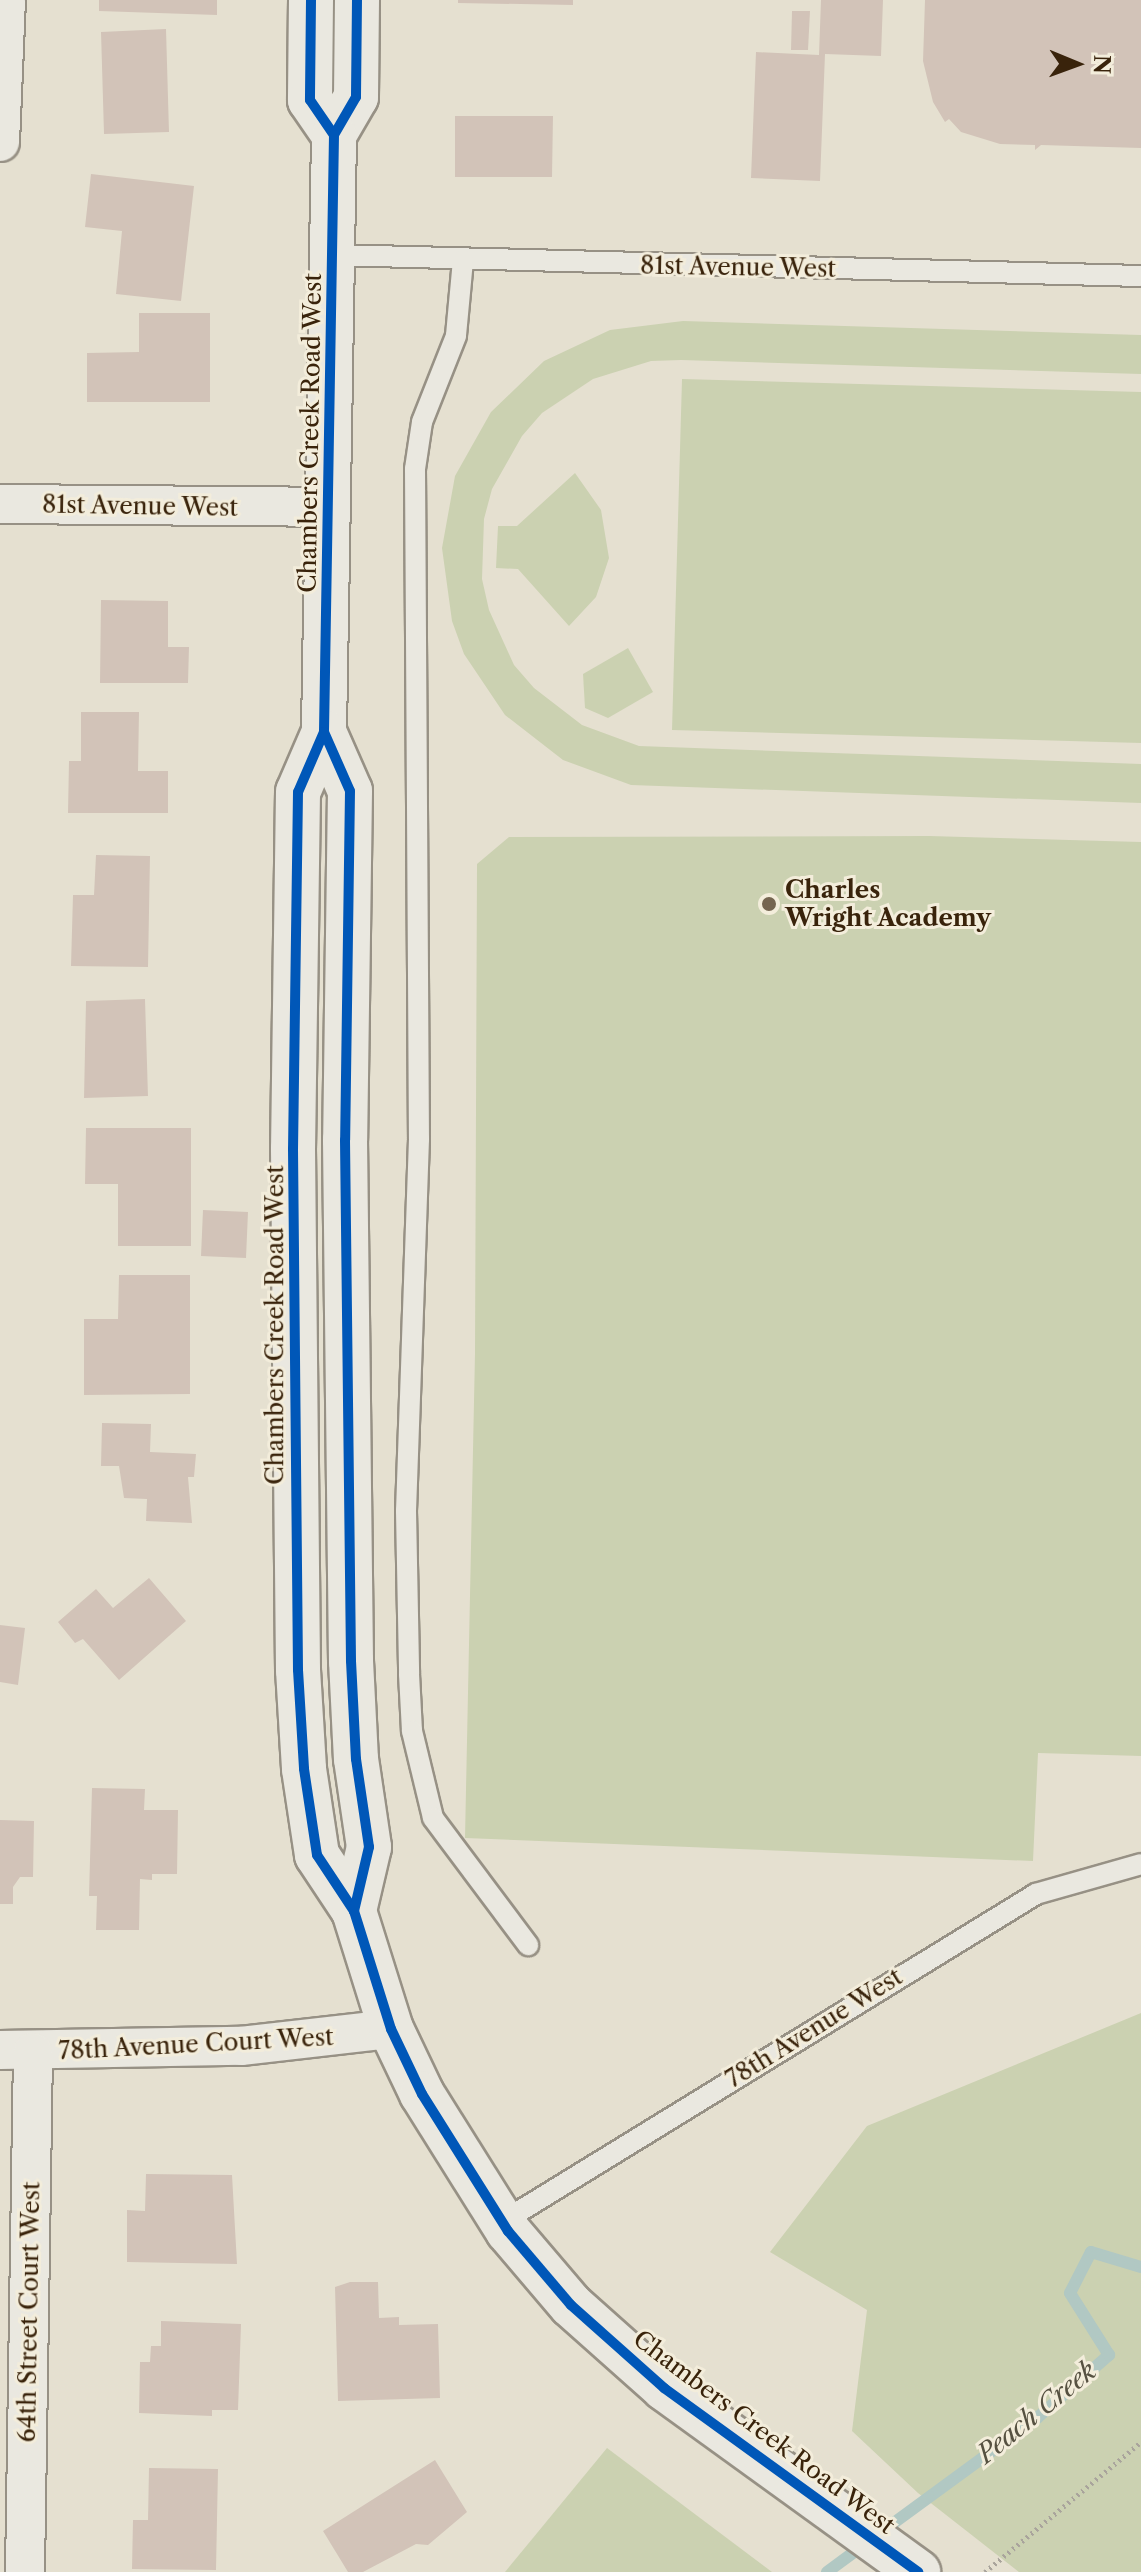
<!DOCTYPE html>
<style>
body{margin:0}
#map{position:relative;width:1141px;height:2572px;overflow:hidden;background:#e5e0d0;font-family:"Libre Caslon Text",serif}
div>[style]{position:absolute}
.green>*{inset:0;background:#cbd1b1}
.stream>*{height:12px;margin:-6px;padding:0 6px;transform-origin:6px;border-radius:6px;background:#b1c8c3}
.building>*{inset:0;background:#d2c3b8}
.path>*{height:5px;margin-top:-2.5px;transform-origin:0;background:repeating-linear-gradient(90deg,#a9a49c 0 2px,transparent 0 6px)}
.roads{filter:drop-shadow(2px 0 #979185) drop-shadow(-2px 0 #979185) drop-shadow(0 2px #979185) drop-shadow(0 -2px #979185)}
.lane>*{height:20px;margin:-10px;padding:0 10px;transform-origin:10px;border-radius:10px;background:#eae8e0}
.street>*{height:38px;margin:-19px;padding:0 19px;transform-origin:19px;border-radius:19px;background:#eae8e0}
.secondary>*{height:44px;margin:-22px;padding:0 22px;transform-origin:22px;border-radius:22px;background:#eae8e0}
.cycleway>*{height:10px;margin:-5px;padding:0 5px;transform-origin:5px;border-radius:5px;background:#0057b8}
.dots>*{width:22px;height:22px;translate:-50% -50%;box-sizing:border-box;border:4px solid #f3eddb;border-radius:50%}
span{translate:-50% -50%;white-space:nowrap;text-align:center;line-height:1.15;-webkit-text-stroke:6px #f3eddb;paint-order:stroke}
.street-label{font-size:24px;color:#39230b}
.poi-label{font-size:24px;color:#39230b;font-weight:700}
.left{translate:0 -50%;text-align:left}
.water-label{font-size:26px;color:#565141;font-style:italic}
.north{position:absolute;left:1037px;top:24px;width:80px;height:80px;-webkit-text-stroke:6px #f3eddb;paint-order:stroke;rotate:91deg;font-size:22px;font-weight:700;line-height:32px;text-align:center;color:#39230b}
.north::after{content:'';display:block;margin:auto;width:28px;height:36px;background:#39230b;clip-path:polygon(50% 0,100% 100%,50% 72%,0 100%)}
</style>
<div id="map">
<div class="green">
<div style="clip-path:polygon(683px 321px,1141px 335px,1141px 374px,681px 360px,651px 361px,593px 379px,542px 413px,522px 436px,492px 489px,484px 519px,482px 579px,489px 610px,514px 665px,534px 688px,582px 725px,639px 746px,1141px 764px,1141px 803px,631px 785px,563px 760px,505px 715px,464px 654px,452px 621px,442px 548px,455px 476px,491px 412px,544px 361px,610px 330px)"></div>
<div style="clip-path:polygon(682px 379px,1141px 392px,1141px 743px,672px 730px)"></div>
<div style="clip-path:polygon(575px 473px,601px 510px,609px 558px,596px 597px,569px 626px,518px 569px,496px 568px,498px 526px,517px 526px)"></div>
<div style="clip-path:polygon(628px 648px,653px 692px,608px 718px,585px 708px,583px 674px)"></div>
<div style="clip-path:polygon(929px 836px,1141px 842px,1141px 1756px,1038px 1753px,1033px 1861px,465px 1838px,475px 1353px,477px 864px,509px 837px)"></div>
<div style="clip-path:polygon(1141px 2013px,1141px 2572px,1019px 2572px,918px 2493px,852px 2431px,867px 2310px,770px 2252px,867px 2126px)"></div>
<div style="clip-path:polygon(607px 2448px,772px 2572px,505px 2572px)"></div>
</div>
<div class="stream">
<div style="left:880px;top:2533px;width:195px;rotate:-36.2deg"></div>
<div style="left:1037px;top:2418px;width:96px;rotate:-41.2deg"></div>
<div style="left:1109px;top:2355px;width:73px;rotate:-122.2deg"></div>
<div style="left:1070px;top:2293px;width:46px;rotate:-62.9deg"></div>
<div style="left:1091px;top:2252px;width:52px;rotate:16.7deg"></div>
<div style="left:827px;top:2572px;width:47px;rotate:-36.4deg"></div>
</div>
<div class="building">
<div style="clip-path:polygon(99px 0,217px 0,217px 15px,99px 11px)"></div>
<div style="clip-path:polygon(458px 0,573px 0,573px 5px,458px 3px)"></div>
<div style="clip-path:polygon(821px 0,883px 0,881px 56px,825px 54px,820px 181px,751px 178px,756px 52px,819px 55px)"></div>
<div style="clip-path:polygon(925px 0,1141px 0,1141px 148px,1041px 145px,1035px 150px,1035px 145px,1000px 144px,961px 132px,949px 119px,945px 122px,933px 102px,923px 61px)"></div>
<div style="clip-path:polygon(792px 11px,810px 11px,808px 50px,791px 50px)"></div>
<div style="clip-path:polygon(166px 29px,169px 132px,104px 134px,101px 32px)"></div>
<div style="clip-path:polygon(455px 116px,553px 116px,552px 177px,455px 177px)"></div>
<div style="clip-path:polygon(91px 174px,194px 186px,181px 301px,116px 294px,122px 231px,85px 227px)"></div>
<div style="clip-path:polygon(139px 313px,210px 313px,210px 402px,87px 402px,87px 353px,139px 352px)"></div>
<div style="clip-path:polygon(101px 600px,168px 601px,168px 647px,189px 647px,188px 683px,100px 683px)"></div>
<div style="clip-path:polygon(81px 712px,139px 712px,138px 771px,168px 771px,168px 813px,68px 813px,69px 761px,81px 761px)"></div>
<div style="clip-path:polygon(96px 855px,150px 856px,148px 967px,71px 966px,73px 895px,94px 895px)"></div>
<div style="clip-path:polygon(145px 999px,148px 1096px,84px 1098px,86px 1001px)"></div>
<div style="clip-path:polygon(86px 1128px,191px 1128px,191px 1246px,118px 1246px,118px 1184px,85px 1184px)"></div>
<div style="clip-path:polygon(203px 1210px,248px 1212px,246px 1258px,201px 1256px)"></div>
<div style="clip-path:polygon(119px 1275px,190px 1275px,190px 1394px,84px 1395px,84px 1319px,118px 1319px)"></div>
<div style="clip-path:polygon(102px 1423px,151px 1424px,150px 1452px,196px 1454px,194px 1477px,188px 1477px,192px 1523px,146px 1521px,147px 1499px,124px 1498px,119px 1466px,101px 1466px)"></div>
<div style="clip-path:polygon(149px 1578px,186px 1621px,119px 1680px,83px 1639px,75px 1643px,58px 1622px,96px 1589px,113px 1608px)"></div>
<div style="clip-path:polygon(0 1625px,25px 1628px,18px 1685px,0 1682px)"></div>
<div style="clip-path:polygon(92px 1788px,145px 1789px,144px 1810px,178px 1810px,177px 1874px,152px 1874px,152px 1880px,140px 1879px,139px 1930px,96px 1930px,97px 1896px,89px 1896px)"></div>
<div style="clip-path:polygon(0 1820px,34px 1821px,33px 1877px,20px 1877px,13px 1887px,13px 1904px,0 1904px)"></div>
<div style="clip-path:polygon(146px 2174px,232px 2175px,237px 2264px,127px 2262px,127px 2210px,145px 2211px)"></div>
<div style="clip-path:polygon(350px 2282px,378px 2282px,379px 2318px,399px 2317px,399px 2325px,438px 2324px,440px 2398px,338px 2401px,335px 2287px)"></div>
<div style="clip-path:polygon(161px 2321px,241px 2324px,238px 2410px,212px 2410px,212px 2416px,139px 2413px,140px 2362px,150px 2362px,151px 2346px,161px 2346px)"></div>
<div style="clip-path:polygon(435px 2460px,467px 2512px,428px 2545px,416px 2544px,363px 2572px,348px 2572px,323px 2531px)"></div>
<div style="clip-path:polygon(149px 2468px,218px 2469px,216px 2570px,132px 2569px,133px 2520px,148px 2520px)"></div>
</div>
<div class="path">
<div style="left:985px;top:2572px;width:203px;rotate:-39.8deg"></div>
</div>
<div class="roads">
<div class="lane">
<div style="left:334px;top:255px;width:807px;rotate:1.49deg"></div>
<div style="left:463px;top:260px;width:76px;rotate:95.3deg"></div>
<div style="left:456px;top:336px;width:92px;rotate:111.6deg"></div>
<div style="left:422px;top:422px;width:48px;rotate:98.5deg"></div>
<div style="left:415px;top:469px;width:670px;rotate:89.66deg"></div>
<div style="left:419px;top:1139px;width:372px;rotate:92deg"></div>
<div style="left:406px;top:1511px;width:163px;rotate:88.9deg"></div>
<div style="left:409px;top:1674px;width:57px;rotate:87deg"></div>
<div style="left:412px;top:1731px;width:89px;rotate:76.4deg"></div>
<div style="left:433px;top:1818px;width:159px;rotate:53.2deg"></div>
<div style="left:502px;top:2222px;width:627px;rotate:-31.56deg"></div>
<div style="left:1036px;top:1894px;width:109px;rotate:-15.9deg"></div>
</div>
<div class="street">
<div style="left:0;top:142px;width:142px;rotate:-87.6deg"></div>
<div style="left:0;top:504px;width:328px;rotate:0.5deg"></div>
<div style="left:0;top:2050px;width:241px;rotate:-1deg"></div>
<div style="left:241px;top:2046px;width:151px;rotate:-6.5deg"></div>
<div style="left:25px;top:2572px;width:520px;rotate:-89.12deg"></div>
</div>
<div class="secondary">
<div style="left:311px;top:0;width:100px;rotate:90.6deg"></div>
<div style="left:310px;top:100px;width:42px;rotate:55.6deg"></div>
<div style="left:357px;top:0;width:97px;rotate:90.6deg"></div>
<div style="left:356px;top:97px;width:44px;rotate:120.1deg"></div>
<div style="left:334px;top:135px;width:597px;rotate:90.96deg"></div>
<div style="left:324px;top:732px;width:65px;rotate:113.4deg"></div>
<div style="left:298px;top:792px;width:357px;rotate:90.8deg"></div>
<div style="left:293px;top:1149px;width:521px;rotate:89.45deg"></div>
<div style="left:298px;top:1670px;width:99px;rotate:86.5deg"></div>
<div style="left:304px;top:1769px;width:87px;rotate:81.4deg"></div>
<div style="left:317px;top:1855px;width:67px;rotate:56.5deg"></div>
<div style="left:354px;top:1911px;width:124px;rotate:72.6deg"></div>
<div style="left:391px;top:2029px;width:72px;rotate:64.5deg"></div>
<div style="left:422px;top:2094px;width:162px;rotate:57.9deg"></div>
<div style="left:508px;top:2231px;width:97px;rotate:49.6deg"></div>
<div style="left:571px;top:2305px;width:125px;rotate:41.7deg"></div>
<div style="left:664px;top:2388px;width:314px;rotate:35.9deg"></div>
<div style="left:324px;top:732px;width:64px;rotate:66.2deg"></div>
<div style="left:350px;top:791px;width:349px;rotate:90.8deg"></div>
<div style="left:345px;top:1140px;width:521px;rotate:89.34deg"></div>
<div style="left:351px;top:1661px;width:98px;rotate:87.1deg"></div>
<div style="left:356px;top:1759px;width:89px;rotate:81.6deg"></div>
<div style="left:369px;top:1847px;width:66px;rotate:103.2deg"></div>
</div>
</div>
<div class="cycleway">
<div style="left:311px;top:0;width:100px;rotate:90.6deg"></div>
<div style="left:310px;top:100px;width:42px;rotate:55.6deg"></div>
<div style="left:357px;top:0;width:97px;rotate:90.6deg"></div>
<div style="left:356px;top:97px;width:44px;rotate:120.1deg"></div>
<div style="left:334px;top:135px;width:597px;rotate:90.96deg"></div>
<div style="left:324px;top:732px;width:65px;rotate:113.4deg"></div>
<div style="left:298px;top:792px;width:357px;rotate:90.8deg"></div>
<div style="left:293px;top:1149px;width:521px;rotate:89.45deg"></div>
<div style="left:298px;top:1670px;width:99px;rotate:86.5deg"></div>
<div style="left:304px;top:1769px;width:87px;rotate:81.4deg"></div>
<div style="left:317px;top:1855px;width:67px;rotate:56.5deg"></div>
<div style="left:354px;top:1911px;width:124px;rotate:72.6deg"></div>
<div style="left:391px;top:2029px;width:72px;rotate:64.5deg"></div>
<div style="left:422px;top:2094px;width:162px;rotate:57.9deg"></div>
<div style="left:508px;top:2231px;width:97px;rotate:49.6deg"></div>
<div style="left:571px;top:2305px;width:125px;rotate:41.7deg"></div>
<div style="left:664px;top:2388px;width:314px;rotate:35.9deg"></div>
<div style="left:324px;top:732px;width:64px;rotate:66.2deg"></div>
<div style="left:350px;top:791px;width:349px;rotate:90.8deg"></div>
<div style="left:345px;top:1140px;width:521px;rotate:89.34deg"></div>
<div style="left:351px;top:1661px;width:98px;rotate:87.1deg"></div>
<div style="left:356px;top:1759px;width:89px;rotate:81.6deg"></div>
<div style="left:369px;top:1847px;width:66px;rotate:103.2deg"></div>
</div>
<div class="dots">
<div style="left:769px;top:904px;background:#756550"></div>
</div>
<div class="street-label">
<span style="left:738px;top:267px;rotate:1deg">81st Avenue West</span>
<span style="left:310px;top:433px;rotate:-89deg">Chambers Creek Road West</span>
<span style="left:140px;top:506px;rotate:1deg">81st Avenue West</span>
<span style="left:275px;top:1325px;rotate:-90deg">Chambers Creek Road West</span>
<span style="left:814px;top:2028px;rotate:-32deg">78th Avenue West</span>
<span style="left:196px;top:2044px;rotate:-3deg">78th Avenue Court West</span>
<span style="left:29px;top:2312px;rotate:-89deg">64th Street Court West</span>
<span style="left:764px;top:2432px;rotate:37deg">Chambers Creek Road West</span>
</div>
<div class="poi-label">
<span class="left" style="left:785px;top:904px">Charles<br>Wright Academy</span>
</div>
<div class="water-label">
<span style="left:1037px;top:2413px;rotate:-39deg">Peach Creek</span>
</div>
<div class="north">N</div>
</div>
